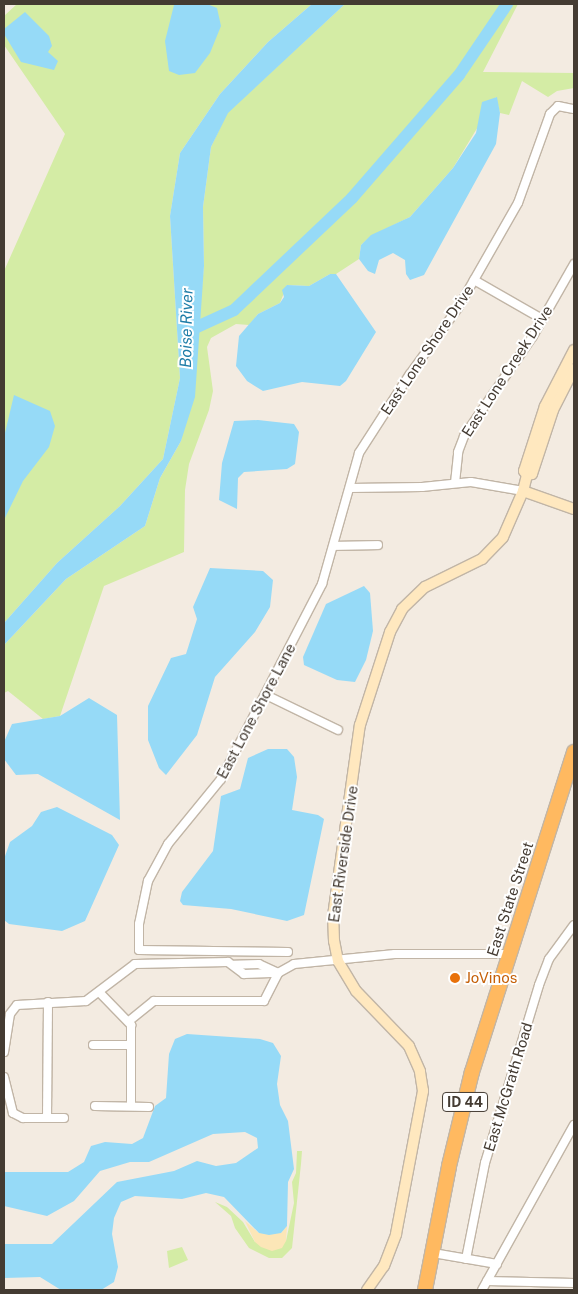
<!DOCTYPE html>
<style>
body{margin:0}
#map{position:relative;width:578px;height:1294px;overflow:hidden;background:#f3ebe1;font-family:"Public Sans",sans-serif}
div>[style]{position:absolute}
.green>*{inset:0;background:#d4eca5}
.sand>*{inset:0;background:#fce6b7}
.water>*{inset:0;background:#96daf7}
.river>*{height:12px;margin:-6px;padding:0 6px;transform-origin:6px;border-radius:6px;background:#96daf7}
.roads{filter:drop-shadow(1px 0 #c1b5a6) drop-shadow(-1px 0 #c1b5a6) drop-shadow(0 1px #c1b5a6) drop-shadow(0 -1px #c1b5a6)}
.street>*{height:8px;margin:-4px;padding:0 4px;transform-origin:4px;border-radius:4px;background:#fff}
.secondary>*{height:10px;margin:-5px;padding:0 5px;transform-origin:5px;border-radius:5px;background:#ffe8bf}
.highway>*{height:14px;margin:-7px;padding:0 7px;transform-origin:7px;border-radius:7px;background:#ffb960}
.dots>*{width:14px;height:14px;translate:-50% -50%;box-sizing:border-box;border:2px solid #fff;border-radius:50%}
span{translate:-50% -50%;white-space:nowrap;text-align:center;line-height:1.15;-webkit-text-stroke:4px #fff;paint-order:stroke}
.shield-label span{padding:1px 4px;background:#fff;border:1px solid;border-radius:4px;-webkit-text-stroke-width:0}
.shield-label{font-size:14px;color:#443b32;font-weight:700}
.street-label{font-size:15px;color:#443b32}
.food-label{font-size:15px;color:#c56008}
.left{translate:0 -50%;text-align:left}
.water-label{font-size:16px;color:#207ea8;font-style:italic}
.frame{position:absolute;inset:0;border:5px solid #443b32;pointer-events:none}
</style>
<div id="map">
<div class="green">
<div style="clip-path:polygon(17px 4px,312px 4px,268px 42px,220px 94px,180px 153px,170px 216px,180px 378px,163px 459px,120px 506px,57px 563px,4px 623px,4px 271px,65px 134px,4px 45px,4px 16px)"></div>
<div style="clip-path:polygon(345px 4px,518px 4px,483px 72px,574px 73px,574px 88px,557px 91px,548px 97px,522px 81px,509px 115px,500px 113px,496px 97px,453px 168px,410px 217px,371px 236px,361px 245px,359px 259px,336px 274px,330px 274px,309px 286px,287px 285px,280px 303px,258px 314px,249px 325px,236px 324px,211px 338px,207px 347px,213px 391px,209px 410px,189px 464px,185px 490px,184px 552px,104px 586px,60px 716px,43px 719px,8px 691px,4px 693px,4px 645px,66px 579px,145px 526px,160px 478px,181px 441px,196px 347px,204px 266px,203px 207px,211px 147px,227px 113px)"></div>
<div style="clip-path:polygon(297px 1151px,302px 1151px,301px 1164px,292px 1248px,282px 1258px,269px 1258px,249px 1248px,235px 1228px,231px 1216px,215px 1202px,227px 1207px,243px 1222px,255px 1242px,286px 1241px,294px 1203px,292px 1182px,296px 1173px)"></div>
<div style="clip-path:polygon(182px 1247px,188px 1260px,169px 1268px,167px 1251px)"></div>
</div>
<div class="sand">
<div style="clip-path:polygon(245px 1221px,259px 1233px,281px 1233px,287px 1226px,286px 1241px,282px 1248px,272px 1251px,261px 1247px,255px 1242px)"></div>
</div>
<div class="water">
<div style="clip-path:polygon(207px 4px,217px 8px,221px 26px,210px 53px,195px 73px,179px 75px,169px 71px,165px 41px,174px 5px)"></div>
<div style="clip-path:polygon(312px 4px,345px 4px,228px 113px,211px 147px,203px 207px,204px 266px,195px 397px,181px 441px,160px 478px,145px 526px,66px 579px,4px 645px,4px 623px,57px 563px,120px 506px,163px 459px,180px 378px,170px 216px,180px 153px,220px 94px,268px 42px)"></div>
<div style="clip-path:polygon(25px 12px,49px 36px,52px 46px,48px 52px,58px 61px,54px 70px,21px 62px,4px 34px,4px 29px)"></div>
<div style="clip-path:polygon(497px 97px,500px 113px,496px 144px,424px 275px,410px 280px,406px 274px,405px 260px,393px 253px,379px 260px,375px 274px,368px 271px,359px 259px,361px 245px,371px 235px,410px 217px,453px 168px,476px 133px,482px 102px)"></div>
<div style="clip-path:polygon(330px 274px,336px 274px,376px 332px,346px 381px,340px 386px,302px 382px,263px 391px,247px 381px,236px 366px,239px 336px,258px 314px,280px 303px,284px 297px,282px 290px,287px 285px,309px 286px)"></div>
<div style="clip-path:polygon(14px 395px,50px 411px,55px 426px,49px 447px,23px 481px,4px 520px,4px 437px)"></div>
<div style="clip-path:polygon(258px 420px,294px 424px,299px 432px,295px 464px,287px 469px,244px 472px,238px 478px,237px 509px,219px 500px,222px 463px,234px 421px)"></div>
<div style="clip-path:polygon(210px 568px,263px 571px,273px 580px,270px 607px,255px 632px,215px 677px,197px 735px,166px 775px,159px 768px,148px 740px,148px 706px,171px 658px,186px 654px,197px 619px,193px 607px)"></div>
<div style="clip-path:polygon(364px 586px,370px 593px,373px 631px,366px 660px,355px 682px,337px 680px,304px 665px,303px 657px,326px 604px)"></div>
<div style="clip-path:polygon(89px 698px,117px 715px,120px 820px,38px 774px,16px 775px,4px 759px,4px 742px,12px 724px,60px 716px)"></div>
<div style="clip-path:polygon(268px 749px,287px 749px,294px 757px,297px 777px,292px 810px,318px 815px,324px 819px,304px 915px,287px 921px,231px 909px,183px 905px,180px 901px,182px 892px,213px 851px,221px 796px,240px 789px,248px 758px)"></div>
<div style="clip-path:polygon(57px 807px,112px 835px,119px 845px,85px 921px,62px 931px,9px 924px,4px 920px,4px 859px,10px 842px,32px 826px,41px 812px)"></div>
<div style="clip-path:polygon(187px 1034px,260px 1039px,273px 1043px,281px 1056px,277px 1084px,280px 1105px,288px 1121px,294px 1169px,288px 1182px,287px 1226px,281px 1233px,269px 1235px,259px 1233px,224px 1197px,206px 1193px,182px 1199px,135px 1196px,121px 1202px,114px 1218px,112px 1234px,118px 1267px,114px 1282px,101px 1290px,61px 1290px,40px 1277px,4px 1278px,4px 1244px,52px 1244px,117px 1182px,174px 1171px,197px 1161px,216px 1166px,236px 1163px,258px 1148px,257px 1138px,245px 1132px,213px 1134px,149px 1162px,130px 1162px,100px 1171px,74px 1201px,47px 1216px,4px 1206px,4px 1172px,68px 1172px,84px 1162px,91px 1146px,105px 1142px,132px 1144px,143px 1138px,155px 1106px,166px 1098px,169px 1054px,175px 1039px)"></div>
</div>
<div class="river">
<div style="left:186px;top:332px;width:53px;rotate:-24.6deg"></div>
<div style="left:234px;top:310px;width:163px;rotate:-43.5deg"></div>
<div style="left:352px;top:198px;width:163px;rotate:-49deg"></div>
<div style="left:459px;top:75px;width:86px;rotate:-55.9deg"></div>
</div>
<div class="roads">
<div class="street">
<div style="left:474px;top:280px;width:78px;rotate:29.8deg"></div>
<div style="left:455px;top:483px;width:31px;rotate:-84deg"></div>
<div style="left:458px;top:452px;width:17px;rotate:-69deg"></div>
<div style="left:464px;top:436px;width:121px;rotate:-55.4deg"></div>
<div style="left:533px;top:336px;width:83px;rotate:-60.3deg"></div>
<div style="left:350px;top:488px;width:72px;rotate:-0.8deg"></div>
<div style="left:422px;top:487px;width:49px;rotate:-5.8deg"></div>
<div style="left:471px;top:482px;width:53px;rotate:9.8deg"></div>
<div style="left:334px;top:546px;width:44px;rotate:-1.3deg"></div>
<div style="left:266px;top:695px;width:80px;rotate:25.9deg"></div>
<div style="left:288px;top:952px;width:149px;rotate:-179.2deg"></div>
<div style="left:139px;top:950px;width:26px;rotate:-90deg"></div>
<div style="left:139px;top:924px;width:44px;rotate:-78.2deg"></div>
<div style="left:148px;top:881px;width:42px;rotate:-61.6deg"></div>
<div style="left:168px;top:844px;width:84px;rotate:-50.8deg"></div>
<div style="left:221px;top:779px;width:220px;rotate:-62.6deg"></div>
<div style="left:322px;top:584px;width:136px;rotate:-74.2deg"></div>
<div style="left:359px;top:453px;width:94px;rotate:-57.2deg"></div>
<div style="left:410px;top:374px;width:82px;rotate:-54deg"></div>
<div style="left:458px;top:308px;width:121px;rotate:-60.3deg"></div>
<div style="left:518px;top:203px;width:95px;rotate:-70.2deg"></div>
<div style="left:550px;top:114px;width:11px;rotate:-45deg"></div>
<div style="left:558px;top:106px;width:16px;rotate:11deg"></div>
<div style="left:100px;top:993px;width:45px;rotate:45.9deg"></div>
<div style="left:131px;top:1025px;width:81px;rotate:90deg"></div>
<div style="left:129px;top:1021px;width:32px;rotate:-39deg"></div>
<div style="left:154px;top:1001px;width:110px"></div>
<div style="left:264px;top:1001px;width:31px;rotate:-63deg"></div>
<div style="left:278px;top:973px;width:18px;rotate:-29deg"></div>
<div style="left:294px;top:964px;width:101px;rotate:-5.7deg"></div>
<div style="left:395px;top:954px;width:115px"></div>
<div style="left:93px;top:1045px;width:38px"></div>
<div style="left:4px;top:1052px;width:38px;rotate:-81deg"></div>
<div style="left:10px;top:1014px;width:11px;rotate:-52deg"></div>
<div style="left:17px;top:1005px;width:69px;rotate:-3.3deg"></div>
<div style="left:86px;top:1001px;width:61px;rotate:-37.1deg"></div>
<div style="left:135px;top:964px;width:93px;rotate:-1.2deg"></div>
<div style="left:228px;top:962px;width:20px;rotate:37deg"></div>
<div style="left:244px;top:974px;width:34px;rotate:-2deg"></div>
<div style="left:278px;top:973px;width:21px;rotate:-155deg"></div>
<div style="left:259px;top:964px;width:25px;rotate:178deg"></div>
<div style="left:4px;top:1077px;width:37px;rotate:76deg"></div>
<div style="left:13px;top:1113px;width:11px;rotate:27deg"></div>
<div style="left:23px;top:1118px;width:41px"></div>
<div style="left:95px;top:1106px;width:54px;rotate:1.1deg"></div>
<div style="left:47px;top:1118px;width:116px;rotate:-89.5deg"></div>
<div style="left:433px;top:1253px;width:65px;rotate:9.8deg"></div>
<div style="left:466px;top:1259px;width:98px;rotate:-78.8deg"></div>
<div style="left:485px;top:1163px;width:186px;rotate:-73.1deg"></div>
<div style="left:539px;top:985px;width:28px;rotate:-69deg"></div>
<div style="left:549px;top:959px;width:42px;rotate:-53.7deg"></div>
<div style="left:487px;top:1281px;width:87px;rotate:1.3deg"></div>
<div style="left:482px;top:1290px;width:189px;rotate:-60.9deg"></div>
</div>
<div class="secondary">
<div style="left:527px;top:475px;width:5px;rotate:-11deg"></div>
<div style="left:532px;top:474px;width:67px;rotate:-71.8deg"></div>
<div style="left:553px;top:410px;width:46px;rotate:-62.9deg"></div>
<div style="left:523px;top:491px;width:54px;rotate:19.4deg"></div>
<div style="left:367px;top:1290px;width:29px;rotate:-55deg"></div>
<div style="left:384px;top:1266px;width:34px;rotate:-69deg"></div>
<div style="left:396px;top:1234px;width:146px;rotate:-79.3deg"></div>
<div style="left:423px;top:1091px;width:20px;rotate:-99deg"></div>
<div style="left:420px;top:1071px;width:27px;rotate:-114deg"></div>
<div style="left:409px;top:1046px;width:76px;rotate:-133.9deg"></div>
<div style="left:356px;top:991px;width:35px;rotate:-121deg"></div>
<div style="left:338px;top:961px;width:20px;rotate:-101deg"></div>
<div style="left:334px;top:941px;width:25px;rotate:-92deg"></div>
<div style="left:333px;top:916px;width:193px;rotate:-82deg"></div>
<div style="left:360px;top:725px;width:98px;rotate:-72.1deg"></div>
<div style="left:390px;top:632px;width:26px;rotate:-62deg"></div>
<div style="left:402px;top:609px;width:32px;rotate:-44deg"></div>
<div style="left:425px;top:587px;width:64px;rotate:-26.2deg"></div>
<div style="left:482px;top:559px;width:30px;rotate:-46deg"></div>
<div style="left:503px;top:537px;width:50px;rotate:-66.5deg"></div>
<div style="left:523px;top:491px;width:16px;rotate:-76deg"></div>
<div style="left:527px;top:475px;width:5px;rotate:-127deg"></div>
<div style="left:524px;top:471px;width:68px;rotate:-72.1deg"></div>
<div style="left:545px;top:406px;width:63px;rotate:-62.6deg"></div>
</div>
<div class="highway">
<div style="left:425px;top:1290px;width:126px;rotate:-79deg"></div>
<div style="left:449px;top:1166px;width:97px;rotate:-76.3deg"></div>
<div style="left:472px;top:1072px;width:336px;rotate:-72.3deg"></div>
</div>
</div>
<div class="dots">
<div style="left:455px;top:978px;background:#e8710a"></div>
</div>
<div class="shield-label">
<span style="left:465px;top:1102px">ID 44</span>
</div>
<div class="street-label">
<span style="left:427px;top:350px;rotate:-56deg">East Lone Shore Drive</span>
<span style="left:507px;top:371px;rotate:-57deg">East Lone Creek Drive</span>
<span style="left:256px;top:711px;rotate:-62deg">East Lone Shore Lane</span>
<span style="left:343px;top:854px;rotate:-82deg">East Riverside Drive</span>
<span style="left:510px;top:899px;rotate:-72deg">East State Street</span>
<span style="left:508px;top:1087px;rotate:-73deg">East McGrath Road</span>
</div>
<div class="food-label">
<span class="left" style="left:465px;top:978px">JoVinos</span>
</div>
<div class="water-label">
<span style="left:187px;top:328px;rotate:-89deg">Boise River</span>
</div>
<div class="frame"></div>
</div>
